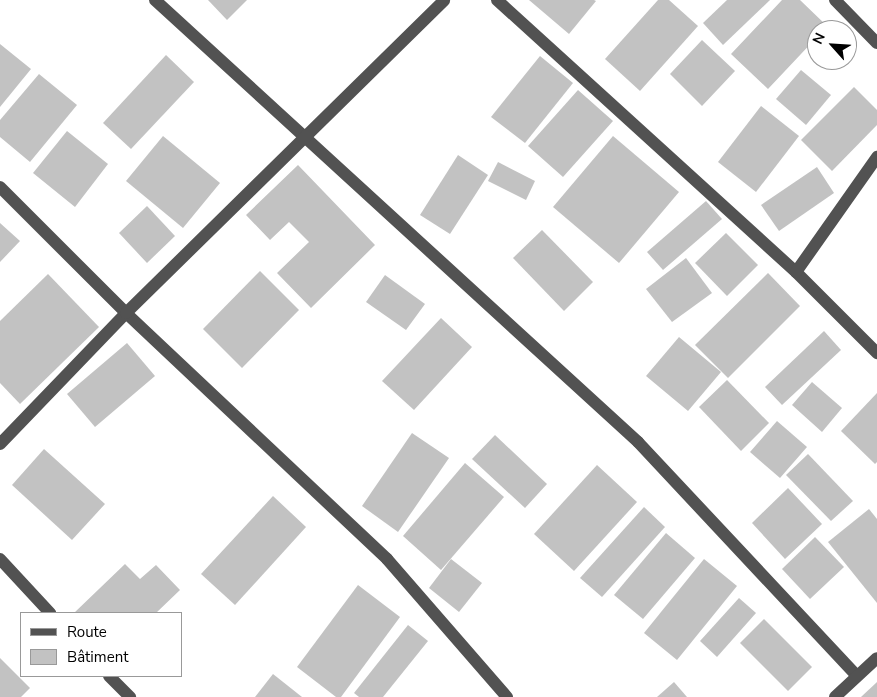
<!DOCTYPE html>
<meta charset="utf-8">
<style>
body{margin:0}
#map{position:relative;width:877px;height:697px;overflow:hidden;background:#fff;font-family:"Nunito Sans",sans-serif}
div>[style]{position:absolute}
.building>*{inset:0;background:#c2c2c2}
.minor>*{height:12px;margin:-6px;padding:0 6px;transform-origin:6px;border-radius:6px;background:#525252}
span{translate:-50% -50%;white-space:nowrap;text-align:center;line-height:1.15;-webkit-text-stroke:5px #fff;paint-order:stroke}
.legend{position:absolute;left:20px;top:612px;width:162px;height:65px;box-sizing:border-box;background:#fff;border:1px solid #999;margin:0;padding:6px 9px;list-style:none;font-size:15px;color:#000}
.legend li{display:flex;align-items:center;gap:10px;height:25px}
.legend b{width:25px;border:1px solid #999}
.north{position:absolute;left:807px;top:20px;width:50px;height:50px;box-sizing:border-box;background:#fff;border:1px solid #999;border-radius:50%;rotate:296deg;font-size:14px;font-weight:700;line-height:20px;text-align:center;color:#000}
.north::after{content:'';display:block;margin:auto;width:18px;height:22px;background:#000;clip-path:polygon(50% 0,100% 100%,50% 72%,0 100%)}
</style>
<div id="map">
<div class="building">
<div style="clip-path:polygon(208px 0,247px 0,227px 20px)"></div>
<div style="clip-path:polygon(529px 0,594px 0,596px 1px,569px 34px)"></div>
<div style="clip-path:polygon(658px 0,669px 0,698px 26px,640px 91px,605px 59px)"></div>
<div style="clip-path:polygon(727px 0,770px 0,723px 45px,703px 23px)"></div>
<div style="clip-path:polygon(782px 0,800px 0,827px 26px,817px 30px,817px 37px,768px 89px,731px 54px)"></div>
<div style="clip-path:polygon(702px 40px,735px 71px,702px 106px,670px 74px)"></div>
<div style="clip-path:polygon(0 44px,31px 69px,0 107px)"></div>
<div style="clip-path:polygon(166px 55px,194px 82px,131px 149px,103px 123px)"></div>
<div style="clip-path:polygon(540px 56px,573px 83px,525px 143px,491px 117px)"></div>
<div style="clip-path:polygon(801px 70px,831px 95px,806px 125px,776px 99px)"></div>
<div style="clip-path:polygon(39px 74px,77px 105px,30px 162px,0 137px,0 120px)"></div>
<div style="clip-path:polygon(854px 87px,877px 110px,877px 125px,832px 171px,801px 140px)"></div>
<div style="clip-path:polygon(578px 90px,613px 121px,563px 177px,528px 146px)"></div>
<div style="clip-path:polygon(761px 106px,799px 136px,756px 192px,718px 162px)"></div>
<div style="clip-path:polygon(67px 131px,108px 164px,75px 207px,33px 173px)"></div>
<div style="clip-path:polygon(163px 136px,220px 183px,183px 228px,126px 181px)"></div>
<div style="clip-path:polygon(613px 136px,679px 192px,619px 263px,553px 207px)"></div>
<div style="clip-path:polygon(458px 155px,488px 175px,450px 234px,420px 215px)"></div>
<div style="clip-path:polygon(498px 162px,535px 181px,526px 200px,488px 181px)"></div>
<div style="clip-path:polygon(298px 165px,375px 245px,311px 308px,277px 273px,309px 242px,289px 222px,270px 240px,246px 215px)"></div>
<div style="clip-path:polygon(817px 167px,834px 193px,779px 231px,761px 205px)"></div>
<div style="clip-path:polygon(706px 201px,722px 219px,663px 270px,647px 252px)"></div>
<div style="clip-path:polygon(147px 206px,175px 236px,147px 263px,119px 233px)"></div>
<div style="clip-path:polygon(0 223px,20px 241px,0 262px)"></div>
<div style="clip-path:polygon(542px 230px,593px 282px,564px 311px,513px 258px)"></div>
<div style="clip-path:polygon(726px 233px,758px 265px,727px 296px,695px 263px)"></div>
<div style="clip-path:polygon(686px 258px,712px 293px,672px 322px,646px 289px)"></div>
<div style="clip-path:polygon(260px 271px,299px 310px,242px 368px,203px 329px)"></div>
<div style="clip-path:polygon(768px 273px,800px 306px,728px 378px,695px 345px)"></div>
<div style="clip-path:polygon(48px 274px,99px 327px,20px 404px,0 383px,0 321px)"></div>
<div style="clip-path:polygon(385px 275px,425px 304px,406px 330px,366px 302px)"></div>
<div style="clip-path:polygon(441px 318px,472px 347px,414px 410px,382px 381px)"></div>
<div style="clip-path:polygon(824px 331px,841px 350px,782px 405px,765px 387px)"></div>
<div style="clip-path:polygon(679px 337px,721px 372px,688px 411px,646px 376px)"></div>
<div style="clip-path:polygon(127px 343px,155px 376px,95px 427px,67px 394px)"></div>
<div style="clip-path:polygon(727px 380px,769px 423px,741px 451px,699px 407px)"></div>
<div style="clip-path:polygon(812px 382px,842px 408px,822px 432px,792px 405px)"></div>
<div style="clip-path:polygon(877px 393px,877px 462px,875px 464px,841px 431px)"></div>
<div style="clip-path:polygon(777px 421px,807px 447px,780px 478px,750px 452px)"></div>
<div style="clip-path:polygon(412px 433px,449px 458px,398px 532px,362px 506px)"></div>
<div style="clip-path:polygon(495px 435px,547px 484px,525px 508px,472px 459px)"></div>
<div style="clip-path:polygon(44px 449px,105px 504px,72px 540px,12px 485px)"></div>
<div style="clip-path:polygon(808px 454px,853px 501px,831px 521px,786px 475px)"></div>
<div style="clip-path:polygon(465px 463px,504px 497px,441px 570px,403px 536px)"></div>
<div style="clip-path:polygon(597px 465px,637px 502px,574px 571px,534px 534px)"></div>
<div style="clip-path:polygon(788px 488px,822px 524px,785px 559px,752px 523px)"></div>
<div style="clip-path:polygon(273px 496px,306px 527px,235px 605px,201px 574px)"></div>
<div style="clip-path:polygon(644px 507px,665px 527px,602px 597px,580px 578px)"></div>
<div style="clip-path:polygon(869px 509px,877px 519px,877px 603px,828px 542px)"></div>
<div style="clip-path:polygon(666px 533px,695px 558px,643px 619px,614px 595px)"></div>
<div style="clip-path:polygon(815px 537px,844px 567px,810px 599px,782px 569px)"></div>
<div style="clip-path:polygon(451px 559px,482px 583px,459px 612px,429px 588px)"></div>
<div style="clip-path:polygon(704px 559px,737px 586px,677px 660px,644px 633px)"></div>
<div style="clip-path:polygon(125px 564px,140px 579px,156px 565px,180px 590px,156px 613px,74px 613px)"></div>
<div style="clip-path:polygon(358px 585px,400px 617px,341px 697px,336px 697px,297px 667px)"></div>
<div style="clip-path:polygon(739px 598px,756px 613px,717px 657px,700px 641px)"></div>
<div style="clip-path:polygon(764px 619px,812px 667px,788px 691px,740px 643px)"></div>
<div style="clip-path:polygon(408px 625px,428px 641px,383px 697px,359px 697px,354px 693px)"></div>
<div style="clip-path:polygon(0 658px,30px 688px,21px 697px,0 697px)"></div>
<div style="clip-path:polygon(273px 674px,302px 697px,255px 697px)"></div>
<div style="clip-path:polygon(674px 682px,687px 697px,657px 697px)"></div>
<div style="clip-path:polygon(877px 682px,877px 697px,861px 697px)"></div>
</div>
<div class="minor">
<div style="left:155px;top:0;width:655px;rotate:42.46deg"></div>
<div style="left:638px;top:442px;width:320px;rotate:46.9deg"></div>
<div style="left:497px;top:0;width:404px;rotate:42.3deg"></div>
<div style="left:796px;top:272px;width:115px;rotate:45deg"></div>
<div style="left:835px;top:0;width:60px;rotate:45.7deg"></div>
<div style="left:0;top:187px;width:178px;rotate:45deg"></div>
<div style="left:126px;top:313px;width:359px;rotate:43.3deg"></div>
<div style="left:387px;top:559px;width:183px;rotate:49deg"></div>
<div style="left:796px;top:272px;width:141px;rotate:-54.8deg"></div>
<div style="left:0;top:444px;width:182px;rotate:-46.1deg"></div>
<div style="left:126px;top:313px;width:446px;rotate:-44.5deg"></div>
<div style="left:0;top:559px;width:74px;rotate:47.2deg"></div>
<div style="left:109px;top:676px;width:30px;rotate:45deg"></div>
<div style="left:835px;top:697px;width:57px;rotate:-42.9deg"></div>
</div>
<ul class="legend">
<li><b style="height:6px;background:#525252"></b>Route</li>
<li><b style="height:14px;background:#c2c2c2"></b>Bâtiment</li>
</ul>
<div class="north">N</div>
</div>
